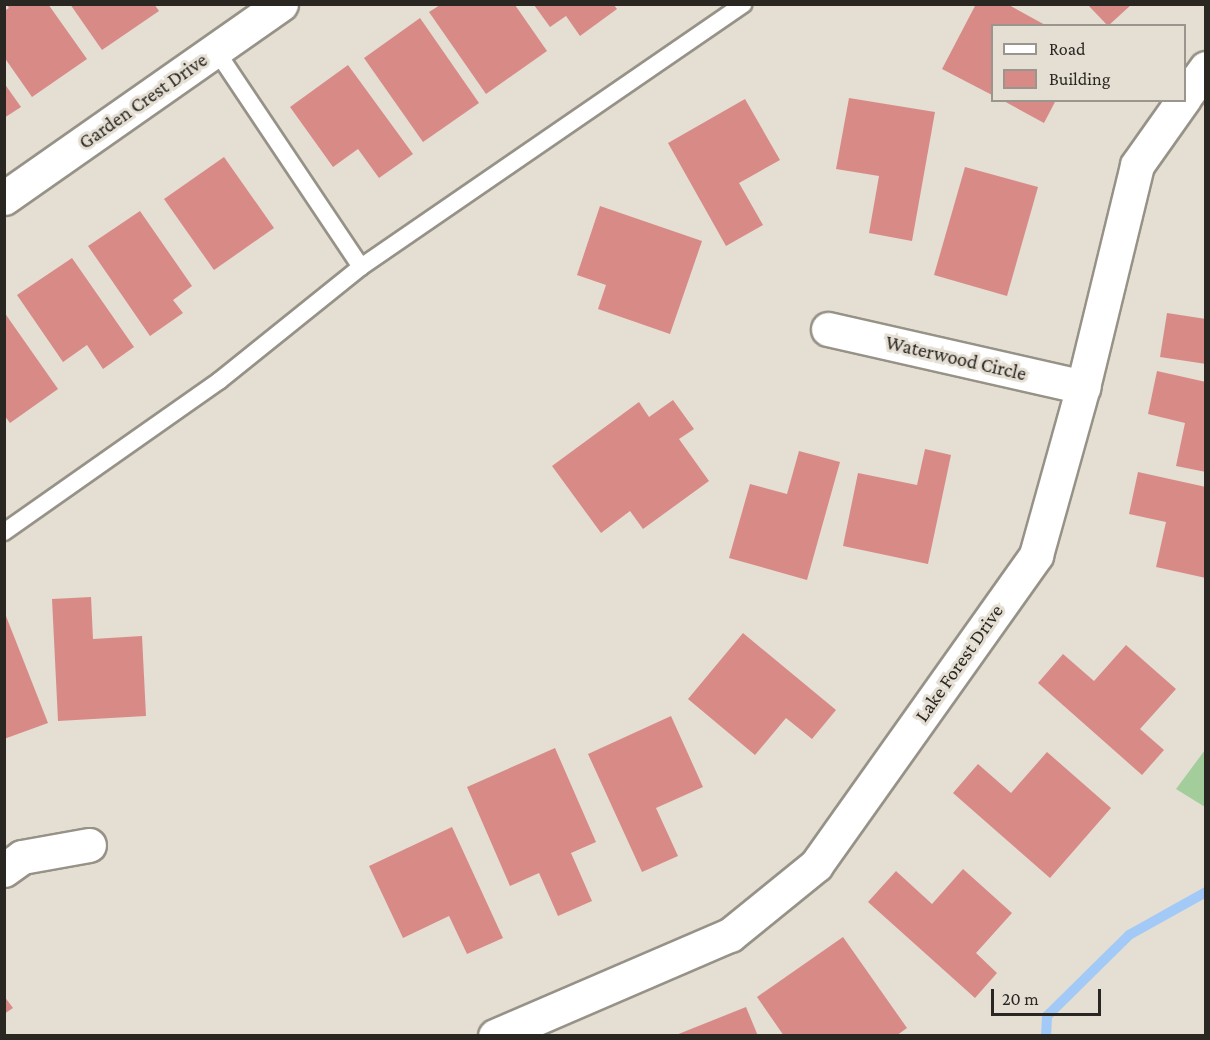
<!DOCTYPE html>
<style>
body{margin:0}
#map{position:relative;width:1210px;height:1040px;overflow:hidden;background:#e4ded3;font-family:"Crimson Pro",serif}
div>[style]{position:absolute}
.green>*{inset:0;background:#a4cd9c}
.stream>*{height:10px;margin:-5px;padding:0 5px;transform-origin:5px;border-radius:5px;background:#a3caf7}
.building>*{inset:0;background:#d88b86}
.roads{filter:drop-shadow(2px 0 #979287) drop-shadow(-2px 0 #979287) drop-shadow(0 2px #979287) drop-shadow(0 -2px #979287)}
.service>*{height:16px;margin:-8px;padding:0 8px;transform-origin:8px;border-radius:8px;background:#fff}
.minor>*{height:33px;margin:-16.5px;padding:0 16.5px;transform-origin:16.5px;border-radius:16.5px;background:#fff}
span{translate:-50% -50%;white-space:nowrap;text-align:center;line-height:1.15;-webkit-text-stroke:6px #e4ded3;paint-order:stroke}
.street-label{font-size:20px;color:#2a2723}
.frame{position:absolute;inset:0;border:6px solid #2a2723;pointer-events:none}
.legend{position:absolute;left:991px;top:24px;width:195px;height:78px;box-sizing:border-box;background:#e4ded3;border:2px solid #9a958d;margin:0;padding:8px 10px;list-style:none;font-size:18px;color:#2a2723}
.legend li{display:flex;align-items:center;gap:12px;height:30px}
.legend b{width:30px;border:2px solid #9a958d}
.scale{position:absolute;left:991px;top:989px;width:110px;height:27px;box-sizing:border-box;border:3px solid #2a2723;border-top:0;padding-left:8px;font-size:18px;line-height:21px;white-space:nowrap;color:#2a2723;-webkit-text-stroke:4px #e4ded3;paint-order:stroke}
</style>
<div id="map">
<div class="green">
<div style="clip-path:polygon(1205px 750px,1205px 807px,1176px 789px)"></div>
</div>
<div class="stream">
<div style="left:1046px;top:1036px;width:20px;rotate:-87deg"></div>
<div style="left:1047px;top:1016px;width:115px;rotate:-44.6deg"></div>
<div style="left:1129px;top:935px;width:88px;rotate:-29.2deg"></div>
</div>
<div class="building">
<div style="clip-path:polygon(6px 4px,48px 4px,87px 59px,32px 97px,4px 57px,4px 11px,9px 8px)"></div>
<div style="clip-path:polygon(70px 4px,154px 4px,159px 11px,102px 50px)"></div>
<div style="clip-path:polygon(976px 4px,1007px 4px,1047px 26px,992px 26px,992px 95px,942px 69px)"></div>
<div style="clip-path:polygon(1087px 4px,1132px 4px,1108px 26px)"></div>
<div style="clip-path:polygon(440px 5px,515px 5px,547px 51px,486px 94px,429px 12px)"></div>
<div style="clip-path:polygon(534px 5px,614px 5px,617px 9px,580px 36px,566px 16px,550px 27px)"></div>
<div style="clip-path:polygon(420px 18px,479px 103px,423px 142px,364px 58px)"></div>
<div style="clip-path:polygon(348px 65px,413px 154px,379px 178px,358px 149px,333px 167px,290px 107px)"></div>
<div style="clip-path:polygon(4px 83px,21px 107px,4px 118px)"></div>
<div style="clip-path:polygon(849px 98px,935px 112px,912px 241px,869px 233px,879px 176px,836px 169px)"></div>
<div style="clip-path:polygon(745px 99px,780px 160px,739px 183px,763px 225px,726px 246px,668px 143px)"></div>
<div style="clip-path:polygon(1002px 100px,1056px 100px,1044px 123px)"></div>
<div style="clip-path:polygon(224px 157px,274px 228px,214px 270px,164px 199px)"></div>
<div style="clip-path:polygon(965px 167px,1038px 187px,1007px 296px,934px 275px)"></div>
<div style="clip-path:polygon(600px 206px,702px 241px,670px 334px,598px 309px,606px 285px,577px 275px)"></div>
<div style="clip-path:polygon(140px 211px,192px 286px,173px 300px,183px 313px,150px 336px,88px 246px)"></div>
<div style="clip-path:polygon(72px 258px,134px 347px,103px 369px,87px 345px,63px 362px,17px 295px)"></div>
<div style="clip-path:polygon(4px 312px,58px 389px,10px 423px,4px 415px)"></div>
<div style="clip-path:polygon(1167px 313px,1206px 319px,1206px 364px,1160px 357px)"></div>
<div style="clip-path:polygon(1157px 371px,1206px 382px,1206px 472px,1176px 466px,1185px 423px,1148px 414px)"></div>
<div style="clip-path:polygon(673px 400px,694px 429px,679px 439px,709px 481px,643px 529px,630px 511px,601px 533px,552px 466px,639px 402px,649px 417px)"></div>
<div style="clip-path:polygon(925px 449px,951px 455px,928px 564px,843px 546px,858px 473px,917px 485px)"></div>
<div style="clip-path:polygon(799px 451px,840px 462px,807px 580px,729px 558px,750px 484px,787px 494px)"></div>
<div style="clip-path:polygon(1138px 472px,1206px 487px,1206px 578px,1156px 567px,1166px 522px,1129px 514px)"></div>
<div style="clip-path:polygon(91px 597px,93px 639px,142px 636px,146px 716px,58px 721px,52px 599px)"></div>
<div style="clip-path:polygon(4px 611px,48px 723px,4px 739px)"></div>
<div style="clip-path:polygon(743px 633px,836px 710px,812px 739px,786px 718px,755px 755px,688px 699px)"></div>
<div style="clip-path:polygon(1126px 645px,1176px 689px,1140px 729px,1164px 750px,1142px 775px,1038px 683px,1063px 654px,1094px 681px)"></div>
<div style="clip-path:polygon(671px 716px,703px 787px,656px 808px,678px 856px,642px 872px,588px 754px)"></div>
<div style="clip-path:polygon(555px 748px,596px 842px,571px 853px,592px 901px,558px 916px,539px 873px,510px 886px,467px 787px)"></div>
<div style="clip-path:polygon(1047px 752px,1111px 808px,1050px 878px,953px 793px,978px 764px,1011px 793px)"></div>
<div style="clip-path:polygon(452px 827px,503px 938px,467px 954px,449px 916px,403px 938px,369px 866px)"></div>
<div style="clip-path:polygon(963px 869px,1012px 913px,976px 953px,997px 973px,975px 998px,868px 902px,896px 871px,932px 904px)"></div>
<div style="clip-path:polygon(843px 937px,907px 1028px,896px 1036px,784px 1036px,757px 997px)"></div>
<div style="clip-path:polygon(4px 996px,13px 1008px,4px 1014px)"></div>
<div style="clip-path:polygon(746px 1007px,758px 1036px,676px 1036px,676px 1035px)"></div>
</div>
<div class="roads">
<div class="service">
<div style="left:361px;top:267px;width:464px;rotate:-34.5deg"></div>
<div style="left:4px;top:532px;width:263px;rotate:-35.1deg"></div>
<div style="left:219px;top:381px;width:182px;rotate:-38.8deg"></div>
<div style="left:361px;top:267px;width:261px;rotate:-123.8deg"></div>
</div>
<div class="minor">
<div style="left:1184px;top:98px;width:37px;rotate:-54deg"></div>
<div style="left:4px;top:198px;width:338px;rotate:-35deg"></div>
<div style="left:828px;top:329px;width:262px;rotate:12.8deg"></div>
<div style="left:4px;top:870px;width:22px;rotate:-36deg"></div>
<div style="left:22px;top:857px;width:68px;rotate:-10.2deg"></div>
<div style="left:495px;top:1036px;width:256px;rotate:-23.3deg"></div>
<div style="left:730px;top:935px;width:111px;rotate:-39.1deg"></div>
<div style="left:816px;top:865px;width:380px;rotate:-54.6deg"></div>
<div style="left:1036px;top:555px;width:174px;rotate:-74.4deg"></div>
<div style="left:1083px;top:387px;width:228px;rotate:-76.3deg"></div>
<div style="left:1137px;top:165px;width:80px;rotate:-54.7deg"></div>
</div>
</div>
<div class="street-label">
<span style="left:143px;top:101px;rotate:-35deg">Garden Crest Drive</span>
<span style="left:956px;top:358px;rotate:13deg">Waterwood Circle</span>
<span style="left:959px;top:663px;rotate:-55deg">Lake Forest Drive</span>
</div>
<div class="frame"></div>
<ul class="legend">
<li><b style="height:8px;background:#fff"></b>Road</li>
<li><b style="height:16px;background:#d88b86"></b>Building</li>
</ul>
<div class="scale">20 m</div>
</div>
